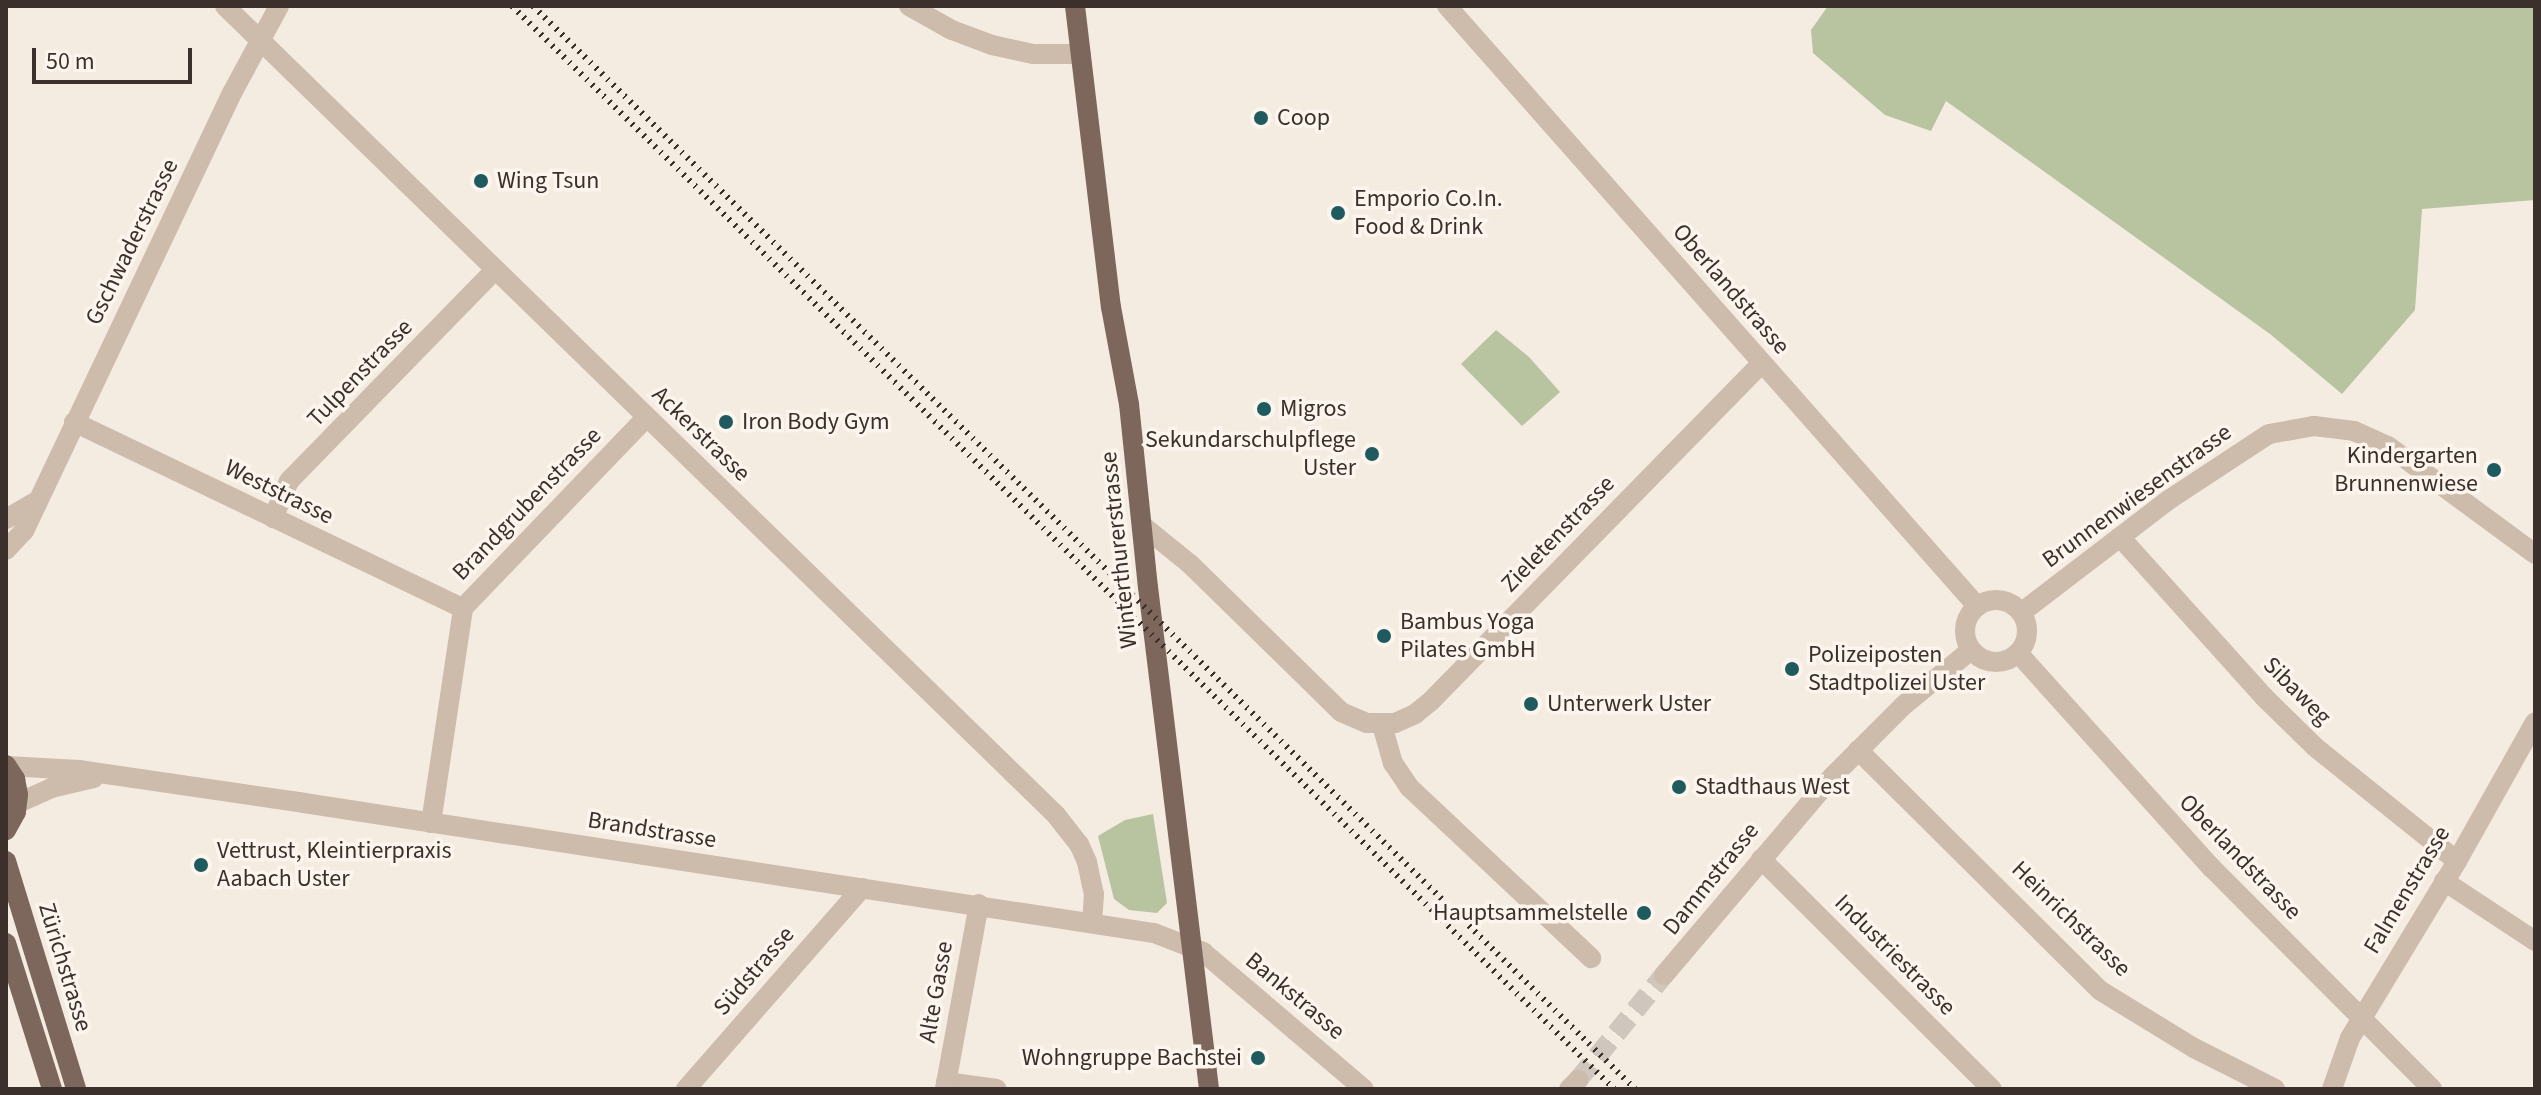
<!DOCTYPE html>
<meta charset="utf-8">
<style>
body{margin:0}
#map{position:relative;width:2541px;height:1095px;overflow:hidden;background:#f4ebe1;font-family:"Source Sans 3",sans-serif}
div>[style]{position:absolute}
.green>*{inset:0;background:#b8c4a0}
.minor-tunnel>*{height:20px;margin-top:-10px;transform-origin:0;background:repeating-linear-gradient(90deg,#cfc6bd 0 20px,transparent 0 30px)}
.minor>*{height:20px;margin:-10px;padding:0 10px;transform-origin:10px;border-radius:10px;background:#cdbbac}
.minor>.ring{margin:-10px;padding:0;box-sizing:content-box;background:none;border:20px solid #cdbbac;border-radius:50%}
.major>*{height:20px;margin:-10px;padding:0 10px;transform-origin:10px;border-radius:10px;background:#7d675c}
.rail>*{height:6px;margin-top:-3px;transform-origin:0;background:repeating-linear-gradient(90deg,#3b302b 0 2px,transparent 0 8px)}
.dots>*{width:22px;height:22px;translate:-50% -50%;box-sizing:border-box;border:4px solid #fbf5ee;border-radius:50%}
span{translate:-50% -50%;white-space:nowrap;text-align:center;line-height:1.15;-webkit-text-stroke:7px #fbf5ee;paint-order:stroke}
.poi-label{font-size:24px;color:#3b302b}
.left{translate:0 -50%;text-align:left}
.right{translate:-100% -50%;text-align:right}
.street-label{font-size:24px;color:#3b302b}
.frame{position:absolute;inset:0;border:8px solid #3b302b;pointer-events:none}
.scale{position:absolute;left:32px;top:48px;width:160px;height:36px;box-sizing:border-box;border:4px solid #3b302b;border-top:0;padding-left:10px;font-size:24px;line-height:28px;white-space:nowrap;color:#3b302b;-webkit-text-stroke:6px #fbf5ee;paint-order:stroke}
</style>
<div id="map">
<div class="green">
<div style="clip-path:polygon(1828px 6px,2535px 6px,2535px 200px,2422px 209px,2415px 310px,2342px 394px,2270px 334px,1946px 101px,1931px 131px,1885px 115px,1813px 53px,1811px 30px)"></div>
<div style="clip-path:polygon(1496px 330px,1529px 357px,1560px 392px,1522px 426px,1461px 364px)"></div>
<div style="clip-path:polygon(1153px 814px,1167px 903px,1157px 913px,1129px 910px,1114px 899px,1098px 836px,1125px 820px)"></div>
</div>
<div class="minor-tunnel">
<div style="left:1578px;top:1080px;width:136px;rotate:-50.7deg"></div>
</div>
<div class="minor">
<div style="left:225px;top:6px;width:1160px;rotate:44.23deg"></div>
<div style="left:1056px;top:815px;width:37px;rotate:52deg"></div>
<div style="left:1079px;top:844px;width:20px;rotate:66deg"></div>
<div style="left:1087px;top:862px;width:33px;rotate:78deg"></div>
<div style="left:1094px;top:894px;width:29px;rotate:94deg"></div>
<div style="left:909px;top:6px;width:49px;rotate:29.2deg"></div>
<div style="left:952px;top:30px;width:43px;rotate:20.6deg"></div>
<div style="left:992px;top:45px;width:42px;rotate:12.4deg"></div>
<div style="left:1033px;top:54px;width:48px"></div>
<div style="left:1447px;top:6px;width:801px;rotate:48.54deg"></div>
<div style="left:74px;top:422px;width:431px;rotate:25.6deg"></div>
<div style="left:273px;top:518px;width:40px;rotate:-66.6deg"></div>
<div style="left:289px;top:481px;width:295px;rotate:-45.7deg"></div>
<div style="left:6px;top:519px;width:32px;rotate:-30deg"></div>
<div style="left:1143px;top:526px;width:60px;rotate:39deg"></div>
<div style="left:1190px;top:564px;width:211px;rotate:44.4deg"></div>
<div style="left:1341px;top:712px;width:28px;rotate:23deg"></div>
<div style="left:1367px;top:723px;width:28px"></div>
<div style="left:1395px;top:723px;width:22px;rotate:-24deg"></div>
<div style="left:1415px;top:714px;width:21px;rotate:-39deg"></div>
<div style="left:1431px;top:701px;width:473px;rotate:-45.6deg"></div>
<div style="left:2120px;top:537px;width:215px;rotate:48deg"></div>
<div style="left:2264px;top:697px;width:71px;rotate:44.4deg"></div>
<div style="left:2315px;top:747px;width:182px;rotate:38.8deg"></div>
<div style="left:6px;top:550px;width:26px;rotate:-47deg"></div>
<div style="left:24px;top:531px;width:485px;rotate:-64.6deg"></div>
<div style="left:232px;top:93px;width:99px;rotate:-61.6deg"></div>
<div class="ring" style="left:1965px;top:600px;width:42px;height:42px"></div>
<div style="left:2022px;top:612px;width:186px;rotate:-37.4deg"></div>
<div style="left:2170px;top:499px;width:118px;rotate:-33.3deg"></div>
<div style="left:2269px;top:434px;width:46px;rotate:-10.1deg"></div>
<div style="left:2314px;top:426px;width:40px;rotate:7.1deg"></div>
<div style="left:2354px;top:431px;width:37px;rotate:24deg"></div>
<div style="left:2388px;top:446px;width:182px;rotate:36.3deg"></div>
<div style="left:2019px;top:654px;width:288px;rotate:48deg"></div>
<div style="left:2212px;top:868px;width:312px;rotate:45.1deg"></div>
<div style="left:1382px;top:725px;width:40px;rotate:74deg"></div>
<div style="left:1393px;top:763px;width:29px;rotate:56deg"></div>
<div style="left:1409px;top:787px;width:250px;rotate:43.2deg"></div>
<div style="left:1858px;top:750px;width:342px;rotate:44.8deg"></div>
<div style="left:2101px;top:991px;width:109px;rotate:31.5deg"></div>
<div style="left:2194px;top:1048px;width:91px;rotate:26.8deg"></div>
<div style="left:6px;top:766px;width:73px;rotate:3.1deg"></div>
<div style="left:79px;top:770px;width:227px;rotate:8.3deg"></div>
<div style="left:304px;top:803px;width:860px;rotate:8.7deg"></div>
<div style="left:1154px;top:933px;width:53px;rotate:21.2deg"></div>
<div style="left:1203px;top:952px;width:211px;rotate:40.4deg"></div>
<div style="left:18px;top:803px;width:36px;rotate:-24deg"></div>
<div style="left:51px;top:788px;width:44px;rotate:-13.1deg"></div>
<div style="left:431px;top:823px;width:217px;rotate:-81.5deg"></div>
<div style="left:463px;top:608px;width:265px;rotate:-46.1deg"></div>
<div style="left:1761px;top:859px;width:326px;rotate:44.9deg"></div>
<div style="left:2444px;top:881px;width:109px;rotate:33.4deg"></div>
<div style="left:1664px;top:975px;width:261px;rotate:-49.7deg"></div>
<div style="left:1833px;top:776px;width:100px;rotate:-45deg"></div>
<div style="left:1904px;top:705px;width:87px;rotate:-39.4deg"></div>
<div style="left:946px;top:1082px;width:51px;rotate:7.8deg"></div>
<div style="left:686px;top:1089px;width:267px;rotate:-48.8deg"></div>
<div style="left:945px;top:1089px;width:188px;rotate:-79.6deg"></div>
<div style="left:1569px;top:1089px;width:13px;rotate:-45deg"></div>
<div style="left:2332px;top:1089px;width:54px;rotate:-70.6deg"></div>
<div style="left:2350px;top:1038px;width:207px;rotate:-58.8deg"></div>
<div style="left:2457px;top:861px;width:159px;rotate:-60.7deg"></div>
</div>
<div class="major">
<div style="left:1075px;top:6px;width:303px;rotate:83.2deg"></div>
<div style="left:1111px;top:307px;width:99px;rotate:79.5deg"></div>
<div style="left:1129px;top:404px;width:184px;rotate:84.1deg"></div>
<div style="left:1148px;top:587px;width:506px;rotate:83.07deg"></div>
<div style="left:6px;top:765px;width:17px;rotate:57deg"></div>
<div style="left:15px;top:779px;width:16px;rotate:79deg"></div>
<div style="left:18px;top:795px;width:17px;rotate:97deg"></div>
<div style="left:16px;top:812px;width:21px;rotate:119deg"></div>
<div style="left:6px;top:861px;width:239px;rotate:72.9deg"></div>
<div style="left:6px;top:943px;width:153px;rotate:72.5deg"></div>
</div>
<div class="rail">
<div style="left:512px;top:6px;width:1545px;rotate:44.5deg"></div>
<div style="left:533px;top:6px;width:1545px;rotate:44.5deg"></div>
</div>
<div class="dots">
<div style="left:1261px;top:118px;background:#1f5a5e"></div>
<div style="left:481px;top:181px;background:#1f5a5e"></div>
<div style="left:1338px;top:213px;background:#1f5a5e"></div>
<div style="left:1264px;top:409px;background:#1f5a5e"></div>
<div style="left:726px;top:422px;background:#1f5a5e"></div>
<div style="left:1372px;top:454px;background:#1f5a5e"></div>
<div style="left:2494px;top:470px;background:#1f5a5e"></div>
<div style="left:1384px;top:636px;background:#1f5a5e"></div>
<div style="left:1792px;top:669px;background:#1f5a5e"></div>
<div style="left:1531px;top:704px;background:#1f5a5e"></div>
<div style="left:1679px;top:787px;background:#1f5a5e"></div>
<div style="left:201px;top:865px;background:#1f5a5e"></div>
<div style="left:1644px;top:913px;background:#1f5a5e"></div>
<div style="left:1258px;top:1058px;background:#1f5a5e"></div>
</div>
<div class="poi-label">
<span class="left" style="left:1277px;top:118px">Coop</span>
<span class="left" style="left:497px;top:181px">Wing Tsun</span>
<span class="left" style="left:1354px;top:213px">Emporio Co.In.<br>Food &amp; Drink</span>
<span class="left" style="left:1280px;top:409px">Migros</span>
<span class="left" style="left:742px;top:422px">Iron Body Gym</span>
<span class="right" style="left:1356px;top:454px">Sekundarschulpflege<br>Uster</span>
<span class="right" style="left:2478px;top:470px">Kindergarten<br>Brunnenwiese</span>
<span class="left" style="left:1400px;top:636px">Bambus Yoga<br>Pilates GmbH</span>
<span class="left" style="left:1808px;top:669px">Polizeiposten<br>Stadtpolizei Uster</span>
<span class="left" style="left:1547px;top:704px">Unterwerk Uster</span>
<span class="left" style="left:1695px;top:787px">Stadthaus West</span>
<span class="left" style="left:217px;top:865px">Vettrust, Kleintierpraxis<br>Aabach Uster</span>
<span class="right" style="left:1628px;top:913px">Hauptsammelstelle</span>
<span class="right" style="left:1242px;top:1058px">Wohngruppe Bachstei</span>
</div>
<div class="street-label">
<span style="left:132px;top:242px;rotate:-64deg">Gschwaderstrasse</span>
<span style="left:1731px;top:289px;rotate:49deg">Oberlandstrasse</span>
<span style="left:360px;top:373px;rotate:-46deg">Tulpenstrasse</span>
<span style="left:701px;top:434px;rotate:44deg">Ackerstrasse</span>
<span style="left:279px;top:492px;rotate:26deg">Weststrasse</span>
<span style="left:2137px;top:496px;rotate:-36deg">Brunnenwiesenstrasse</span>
<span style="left:527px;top:504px;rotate:-46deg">Brandgrubenstrasse</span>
<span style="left:1558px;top:534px;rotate:-46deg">Zieletenstrasse</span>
<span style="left:1119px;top:550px;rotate:-96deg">Winterthurerstrasse</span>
<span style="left:2297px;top:691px;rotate:45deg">Sibaweg</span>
<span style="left:652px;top:830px;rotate:9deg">Brandstrasse</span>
<span style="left:2240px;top:857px;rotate:46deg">Oberlandstrasse</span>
<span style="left:1711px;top:879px;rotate:-51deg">Dammstrasse</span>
<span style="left:2407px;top:890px;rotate:-59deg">Falmenstrasse</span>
<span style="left:2071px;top:919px;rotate:44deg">Heinrichstrasse</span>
<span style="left:1895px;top:955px;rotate:45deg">Industriestrasse</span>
<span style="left:65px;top:967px;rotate:73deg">Zürichstrasse</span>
<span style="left:754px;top:971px;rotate:-49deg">Südstrasse</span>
<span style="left:936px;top:992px;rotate:-80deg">Alte Gasse</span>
<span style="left:1295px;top:996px;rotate:40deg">Bankstrasse</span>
</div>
<div class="frame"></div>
<div class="scale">50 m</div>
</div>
